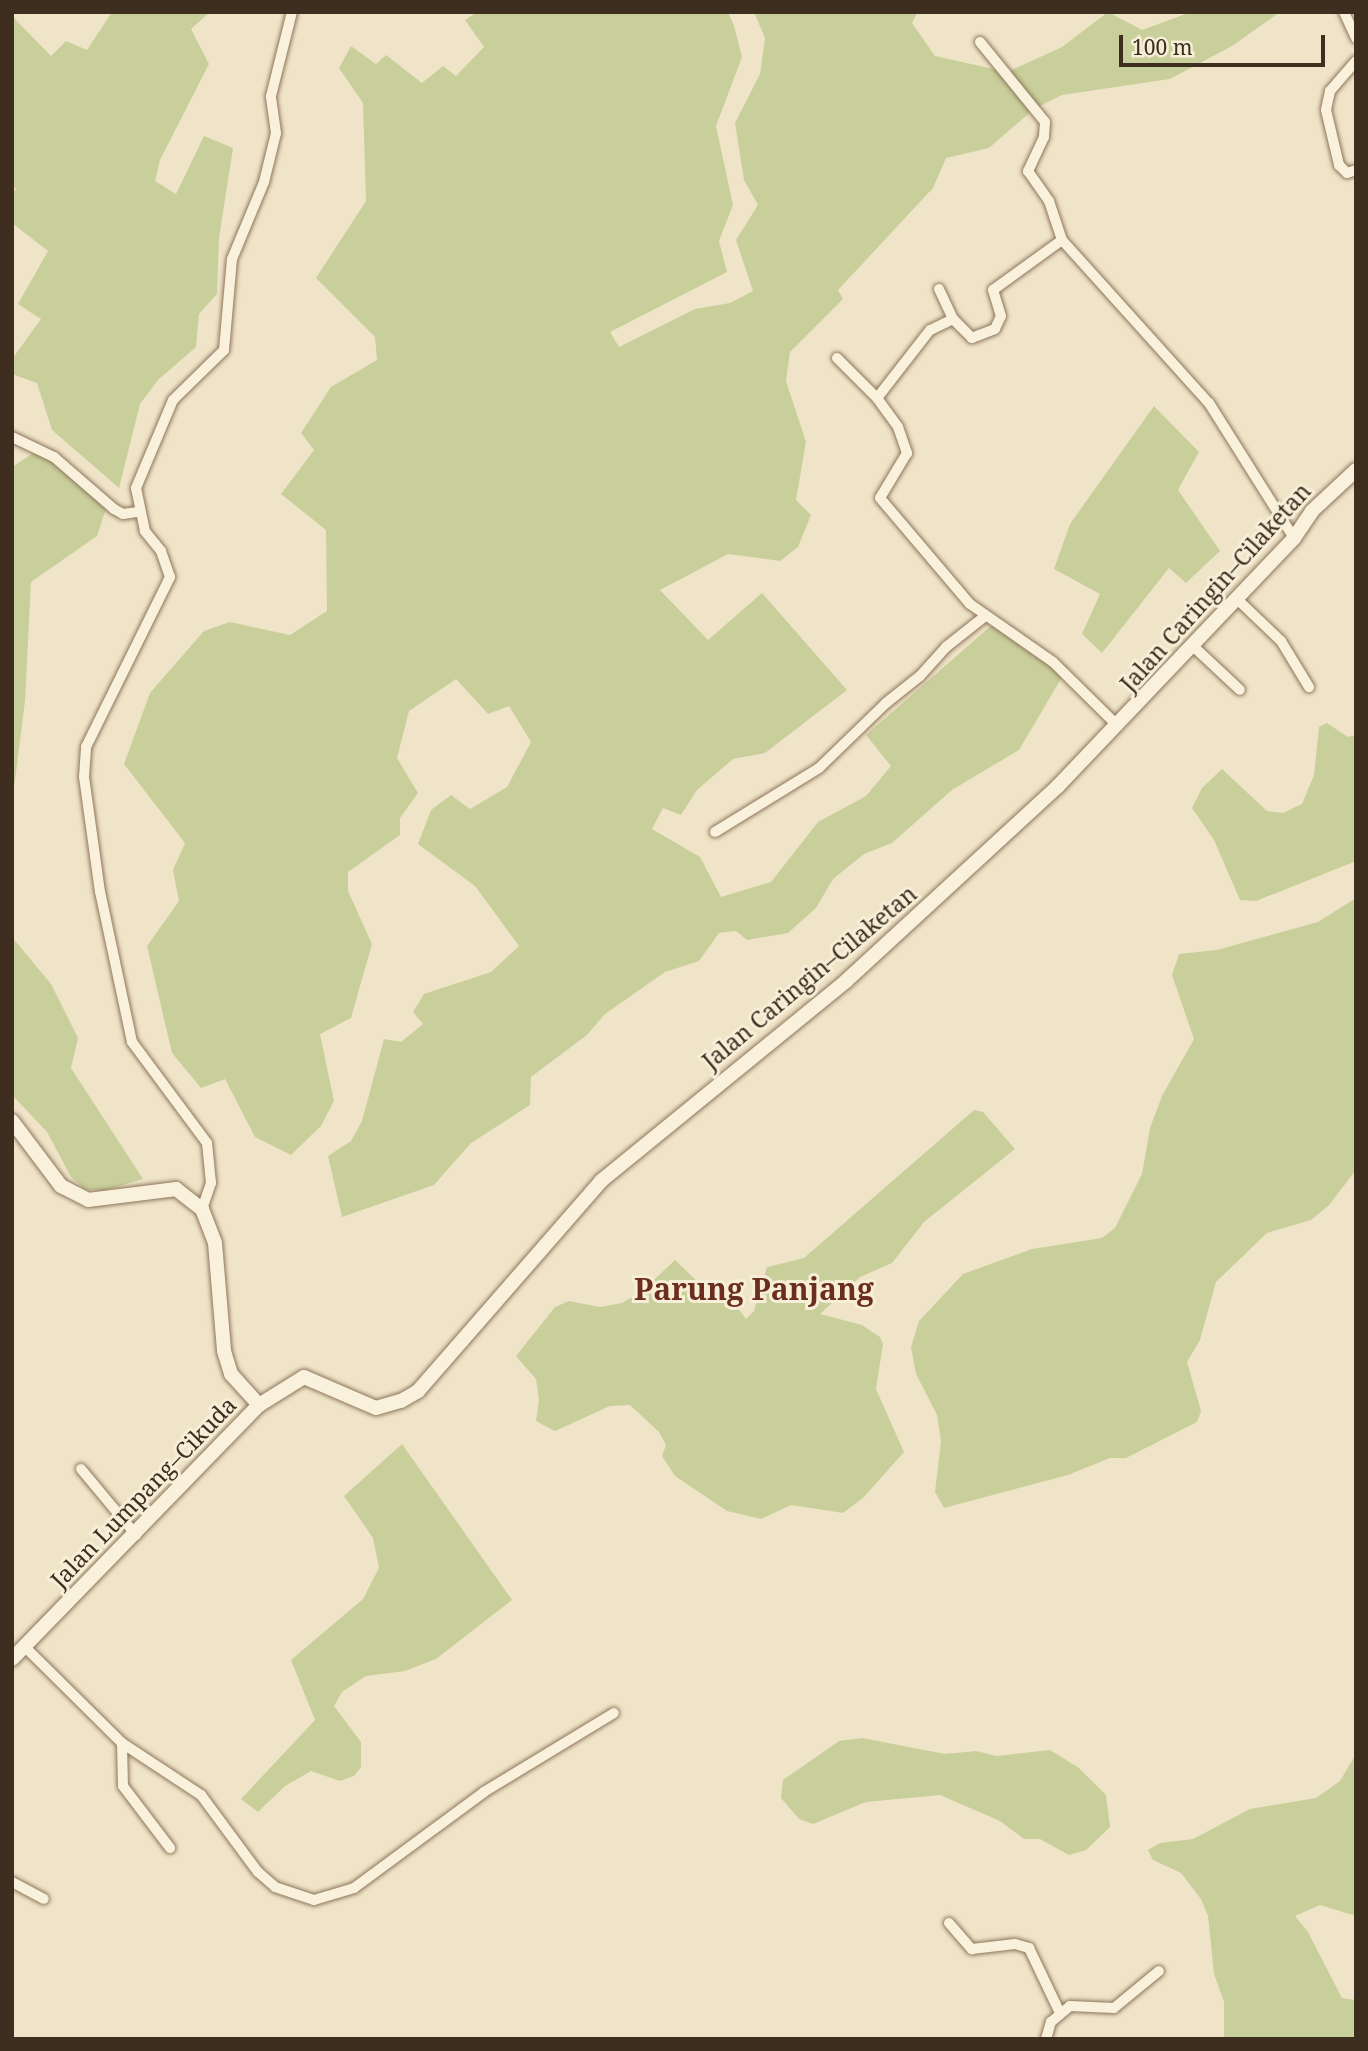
<!DOCTYPE html>
<html>
<head>
<meta charset="utf-8">
<style>
  body { margin:0 }
  #map { position:relative; width:1368px; height:2051px; overflow:hidden; background:#f0e4c8; font-family:"Noto Serif",serif }
  div>[style] { position:absolute }
  .green>* { inset:0; background:#c9cf9b }
  .roads { filter:drop-shadow(0 0 2px #8d765c) drop-shadow(0 0 2px #8d765c) }
  .minor>* { height:10px; margin:-5px; padding:0 5px; transform-origin:5px; border-radius:5px; background:#faf1dc }
  .tertiary>* { height:14px; margin:-7px; padding:0 7px; transform-origin:7px; border-radius:7px; background:#faf1dc }
  span { translate:-50% -50%; white-space:nowrap; text-align:center; line-height:1.15; -webkit-text-stroke:6px #f7eed8; paint-order:stroke }
  .street-label { font-size:23px; color:#3d2e20 }
  .district-label { font-size:30px; color:#6b2e1e; font-weight:700 }
  .frame { position:absolute; inset:0; border:14px solid #3d2e20; pointer-events:none }
  .scale { position:absolute; left:1119px; top:35px; width:206px; height:32px; box-sizing:border-box; border:4px solid #3d2e20; border-top:0; padding-left:9px; font-size:21px; line-height:24px; white-space:nowrap; color:#3d2e20; -webkit-text-stroke:5px #f7eed8; paint-order:stroke }
</style>
</head>
<body>
<div id="map">
  <div class="green">
    <div style="clip-path:polygon(112px 12px,210px 12px,191px 29px,209px 64px,160px 160px,155px 181px,176px 194px,204px 136px,233px 148px,219px 238px,217px 294px,199px 314px,196px 347px,158px 380px,140px 404px,119px 488px,52px 430px,37px 383px,12px 374px,12px 359px,41px 319px,18px 304px,48px 251px,12px 223px,12px 194px,16px 189px,12px 185px,12px 16px,51px 56px,66px 41px,87px 50px)"></div>
    <div style="clip-path:polygon(477px 12px,728px 12px,734px 26px,742px 57px,716px 126px,733px 205px,719px 241px,727px 272px,610px 332px,619px 347px,695px 309px,730px 303px,753px 291px,736px 240px,758px 205px,744px 180px,735px 123px,760px 74px,765px 38px,754px 12px,918px 12px,912px 23px,935px 56px,1007px 72px,1062px 47px,1108px 12px,1142px 30px,1191px 12px,1280px 12px,1232px 46px,1170px 79px,1062px 95px,1034px 109px,989px 148px,946px 158px,933px 188px,838px 290px,843px 299px,790px 352px,786px 381px,806px 442px,796px 500px,811px 515px,798px 547px,780px 561px,728px 554px,660px 590px,708px 640px,762px 593px,847px 690px,765px 753px,733px 759px,697px 790px,681px 815px,663px 808px,652px 829px,700px 857px,721px 897px,771px 882px,818px 822px,866px 796px,891px 766px,866px 735px,993px 624px,1068px 667px,1019px 750px,952px 790px,892px 843px,864px 854px,833px 879px,816px 908px,788px 933px,747px 940px,736px 931px,719px 933px,699px 961px,665px 972px,605px 1014px,587px 1035px,531px 1077px,530px 1105px,471px 1143px,434px 1185px,342px 1217px,328px 1156px,351px 1141px,362px 1121px,384px 1039px,401px 1042px,423px 1024px,413px 1012px,424px 994px,491px 972px,519px 946px,475px 886px,418px 844px,431px 810px,451px 795px,470px 809px,507px 787px,531px 742px,509px 706px,488px 714px,456px 679px,409px 711px,397px 758px,418px 793px,400px 818px,400px 835px,348px 872px,348px 891px,372px 944px,351px 1018px,320px 1034px,334px 1101px,321px 1126px,291px 1155px,255px 1137px,225px 1079px,201px 1088px,172px 1053px,147px 946px,179px 901px,173px 870px,185px 843px,124px 764px,150px 693px,204px 631px,230px 622px,290px 635px,327px 611px,326px 530px,281px 494px,314px 450px,301px 433px,331px 387px,377px 360px,375px 337px,316px 278px,366px 201px,363px 103px,339px 68px,351px 46px,376px 64px,386px 55px,422px 83px,443px 66px,456px 76px,484px 47px,465px 20px)"></div>
    <div style="clip-path:polygon(1154px 406px,1199px 452px,1178px 490px,1220px 551px,1186px 583px,1169px 568px,1102px 653px,1082px 634px,1100px 594px,1054px 569px,1070px 524px)"></div>
    <div style="clip-path:polygon(41px 448px,108px 503px,97px 536px,31px 582px,25px 701px,12px 804px,12px 467px)"></div>
    <div style="clip-path:polygon(1327px 723px,1348px 737px,1356px 735px,1356px 861px,1256px 901px,1240px 900px,1214px 840px,1192px 808px,1202px 788px,1222px 769px,1267px 811px,1283px 813px,1302px 804px,1314px 775px,1319px 727px)"></div>
    <div style="clip-path:polygon(1356px 898px,1356px 1170px,1329px 1205px,1311px 1220px,1267px 1233px,1216px 1282px,1200px 1340px,1187px 1362px,1201px 1411px,1197px 1422px,1126px 1458px,1110px 1458px,1068px 1475px,944px 1508px,935px 1492px,941px 1441px,937px 1415px,916px 1374px,911px 1347px,919px 1321px,963px 1274px,1032px 1249px,1102px 1238px,1115px 1228px,1142px 1174px,1150px 1128px,1162px 1096px,1194px 1039px,1172px 975px,1179px 954px,1217px 950px,1318px 922px)"></div>
    <div style="clip-path:polygon(12px 937px,51px 984px,78px 1038px,71px 1068px,143px 1179px,103px 1191px,85px 1189px,71px 1177px,47px 1132px,12px 1095px)"></div>
    <div style="clip-path:polygon(974px 1110px,983px 1112px,1015px 1149px,924px 1222px,892px 1263px,860px 1277px,820px 1314px,862px 1325px,880px 1337px,883px 1344px,876px 1389px,904px 1452px,863px 1498px,843px 1513px,791px 1505px,761px 1519px,727px 1511px,675px 1476px,662px 1456px,666px 1445px,659px 1432px,630px 1405px,610px 1406px,555px 1431px,536px 1421px,539px 1400px,536px 1379px,516px 1356px,555px 1307px,569px 1301px,600px 1307px,622px 1303px,641px 1292px,675px 1260px,705px 1289px,724px 1289px,746px 1319px,754px 1311px,767px 1267px,804px 1258px)"></div>
    <div style="clip-path:polygon(402px 1444px,512px 1600px,436px 1659px,405px 1671px,366px 1676px,342px 1692px,334px 1706px,361px 1742px,361px 1767px,354px 1776px,340px 1781px,311px 1771px,285px 1786px,258px 1812px,241px 1799px,315px 1720px,291px 1660px,363px 1599px,379px 1568px,373px 1538px,344px 1496px)"></div>
    <div style="clip-path:polygon(862px 1738px,945px 1754px,976px 1751px,997px 1756px,1050px 1750px,1079px 1768px,1106px 1795px,1110px 1827px,1086px 1850px,1069px 1855px,1040px 1839px,1024px 1839px,1000px 1821px,940px 1795px,866px 1802px,813px 1824px,799px 1819px,781px 1798px,783px 1780px,839px 1741px)"></div>
    <div style="clip-path:polygon(1356px 1754px,1356px 1916px,1320px 1905px,1295px 1916px,1308px 1932px,1342px 1998px,1356px 2000px,1356px 2039px,1224px 2039px,1224px 2002px,1214px 1974px,1208px 1916px,1201px 1899px,1181px 1873px,1153px 1860px,1148px 1850px,1160px 1843px,1193px 1839px,1250px 1809px,1316px 1798px,1340px 1781px)"></div>
  </div>
  <div class="roads">
    <div class="minor">
      <div style="left:1344px;top:12px;width:29px;rotate:65deg"></div>
      <div style="left:980px;top:42px;width:103px;rotate:50.9deg"></div>
      <div style="left:1045px;top:122px;width:15px;rotate:94deg"></div>
      <div style="left:1044px;top:137px;width:38px;rotate:115deg"></div>
      <div style="left:1028px;top:171px;width:37px;rotate:55deg"></div>
      <div style="left:1049px;top:201px;width:41px;rotate:71.6deg"></div>
      <div style="left:1062px;top:240px;width:219px;rotate:48deg"></div>
      <div style="left:1209px;top:403px;width:160px;rotate:57.8deg"></div>
      <div style="left:1356px;top:61px;width:40px;rotate:131deg"></div>
      <div style="left:1330px;top:91px;width:19px;rotate:102deg"></div>
      <div style="left:1326px;top:110px;width:57px;rotate:76.7deg"></div>
      <div style="left:1339px;top:165px;width:11px;rotate:45deg"></div>
      <div style="left:1347px;top:173px;width:9px;rotate:-18deg"></div>
      <div style="left:1062px;top:240px;width:85px;rotate:144.1deg"></div>
      <div style="left:993px;top:290px;width:27px;rotate:73deg"></div>
      <div style="left:1001px;top:316px;width:14px;rotate:115deg"></div>
      <div style="left:995px;top:329px;width:25px;rotate:159deg"></div>
      <div style="left:972px;top:338px;width:27px;rotate:-135deg"></div>
      <div style="left:953px;top:319px;width:25px;rotate:154deg"></div>
      <div style="left:930px;top:330px;width:86px;rotate:127.9deg"></div>
      <div style="left:877px;top:398px;width:36px;rotate:54deg"></div>
      <div style="left:898px;top:427px;width:28px;rotate:71deg"></div>
      <div style="left:907px;top:453px;width:52px;rotate:121deg"></div>
      <div style="left:880px;top:498px;width:139px;rotate:49.7deg"></div>
      <div style="left:970px;top:604px;width:101px;rotate:34.9deg"></div>
      <div style="left:1053px;top:662px;width:91px;rotate:44.6deg"></div>
      <div style="left:939px;top:289px;width:33px;rotate:65deg"></div>
      <div style="left:837px;top:358px;width:57px;rotate:45deg"></div>
      <div style="left:12px;top:437px;width:47px;rotate:25.5deg"></div>
      <div style="left:54px;top:457px;width:79px;rotate:40.9deg"></div>
      <div style="left:114px;top:509px;width:10px;rotate:29deg"></div>
      <div style="left:123px;top:514px;width:15px;rotate:-8deg"></div>
      <div style="left:1237px;top:599px;width:61px;rotate:43.7deg"></div>
      <div style="left:1281px;top:641px;width:54px;rotate:58.7deg"></div>
      <div style="left:1193px;top:646px;width:64px;rotate:43.1deg"></div>
      <div style="left:715px;top:832px;width:122px;rotate:-31.6deg"></div>
      <div style="left:819px;top:768px;width:93px;rotate:-44.1deg"></div>
      <div style="left:886px;top:703px;width:43px;rotate:-38.5deg"></div>
      <div style="left:920px;top:676px;width:39px;rotate:-48deg"></div>
      <div style="left:946px;top:647px;width:48px;rotate:-38.3deg"></div>
      <div style="left:202px;top:1209px;width:28px;rotate:-71deg"></div>
      <div style="left:211px;top:1183px;width:40px;rotate:-95.7deg"></div>
      <div style="left:207px;top:1143px;width:126px;rotate:-126.6deg"></div>
      <div style="left:132px;top:1042px;width:153px;rotate:-102deg"></div>
      <div style="left:100px;top:892px;width:116px;rotate:-97.9deg"></div>
      <div style="left:84px;top:777px;width:30px;rotate:-86deg"></div>
      <div style="left:86px;top:747px;width:190px;rotate:-63.7deg"></div>
      <div style="left:170px;top:577px;width:28px;rotate:-109deg"></div>
      <div style="left:161px;top:551px;width:26px;rotate:-129deg"></div>
      <div style="left:145px;top:531px;width:44px;rotate:-101.8deg"></div>
      <div style="left:136px;top:488px;width:95px;rotate:-67.2deg"></div>
      <div style="left:173px;top:400px;width:71px;rotate:-44.4deg"></div>
      <div style="left:224px;top:350px;width:91px;rotate:-85deg"></div>
      <div style="left:232px;top:259px;width:83px;rotate:-67.4deg"></div>
      <div style="left:264px;top:182px;width:50px;rotate:-76.2deg"></div>
      <div style="left:276px;top:133px;width:37px;rotate:-98deg"></div>
      <div style="left:271px;top:96px;width:87px;rotate:-76deg"></div>
      <div style="left:81px;top:1469px;width:86px;rotate:50.2deg"></div>
      <div style="left:24px;top:1646px;width:138px;rotate:44.7deg"></div>
      <div style="left:122px;top:1743px;width:95px;rotate:33.4deg"></div>
      <div style="left:201px;top:1795px;width:96px;rotate:53.5deg"></div>
      <div style="left:258px;top:1872px;width:23px;rotate:41deg"></div>
      <div style="left:275px;top:1887px;width:41px;rotate:18.4deg"></div>
      <div style="left:314px;top:1900px;width:42px;rotate:-16.7deg"></div>
      <div style="left:354px;top:1888px;width:162px;rotate:-36.4deg"></div>
      <div style="left:484px;top:1792px;width:152px;rotate:-31.3deg"></div>
      <div style="left:122px;top:1743px;width:43px;rotate:88.7deg"></div>
      <div style="left:123px;top:1786px;width:78px;rotate:52.8deg"></div>
      <div style="left:12px;top:1882px;width:36px;rotate:28deg"></div>
      <div style="left:949px;top:1923px;width:35px;rotate:49deg"></div>
      <div style="left:972px;top:1949px;width:43px;rotate:-6.6deg"></div>
      <div style="left:1015px;top:1944px;width:15px;rotate:16deg"></div>
      <div style="left:1029px;top:1948px;width:72px;rotate:64.5deg"></div>
      <div style="left:1046px;top:2039px;width:18px;rotate:-74deg"></div>
      <div style="left:1051px;top:2022px;width:25px;rotate:-40deg"></div>
      <div style="left:1070px;top:2006px;width:44px;rotate:2.6deg"></div>
      <div style="left:1114px;top:2008px;width:58px;rotate:-39.4deg"></div>
    </div>
    <div class="tertiary">
      <div style="left:12px;top:1121px;width:81px;rotate:53deg"></div>
      <div style="left:61px;top:1186px;width:30px;rotate:27deg"></div>
      <div style="left:88px;top:1200px;width:89px;rotate:-7.1deg"></div>
      <div style="left:176px;top:1189px;width:33px;rotate:38deg"></div>
      <div style="left:202px;top:1209px;width:36px;rotate:69deg"></div>
      <div style="left:215px;top:1243px;width:108px;rotate:85.2deg"></div>
      <div style="left:224px;top:1351px;width:24px;rotate:73deg"></div>
      <div style="left:231px;top:1374px;width:42px;rotate:47.9deg"></div>
      <div style="left:259px;top:1405px;width:354px;rotate:134.2deg"></div>
      <div style="left:259px;top:1405px;width:53px;rotate:-31.9deg"></div>
      <div style="left:304px;top:1377px;width:78px;rotate:23.3deg"></div>
      <div style="left:376px;top:1408px;width:26px;rotate:-16deg"></div>
      <div style="left:401px;top:1401px;width:20px;rotate:-30deg"></div>
      <div style="left:418px;top:1391px;width:279px;rotate:-48.9deg"></div>
      <div style="left:601px;top:1181px;width:316px;rotate:-39.2deg"></div>
      <div style="left:846px;top:981px;width:288px;rotate:-42.6deg"></div>
      <div style="left:1058px;top:786px;width:342px;rotate:-46.4deg"></div>
      <div style="left:1294px;top:538px;width:32px;rotate:-56deg"></div>
      <div style="left:1312px;top:511px;width:60px;rotate:-43deg"></div>
    </div>
  </div>
  <div class="street-label">
    <span style="left:1215px;top:587px;rotate:-48deg">Jalan Caringin–Cilaketan</span>
    <span style="left:809px;top:977px;rotate:-40deg">Jalan Caringin–Cilaketan</span>
    <span style="left:143px;top:1492px;rotate:-46deg">Jalan Lumpang–Cikuda</span>
  </div>
  <div class="district-label">
    <span style="left:754px;top:1289px">Parung Panjang</span>
  </div>
  <div class="frame"></div>
  <div class="scale">100 m</div>
</div>
</body>
</html>
